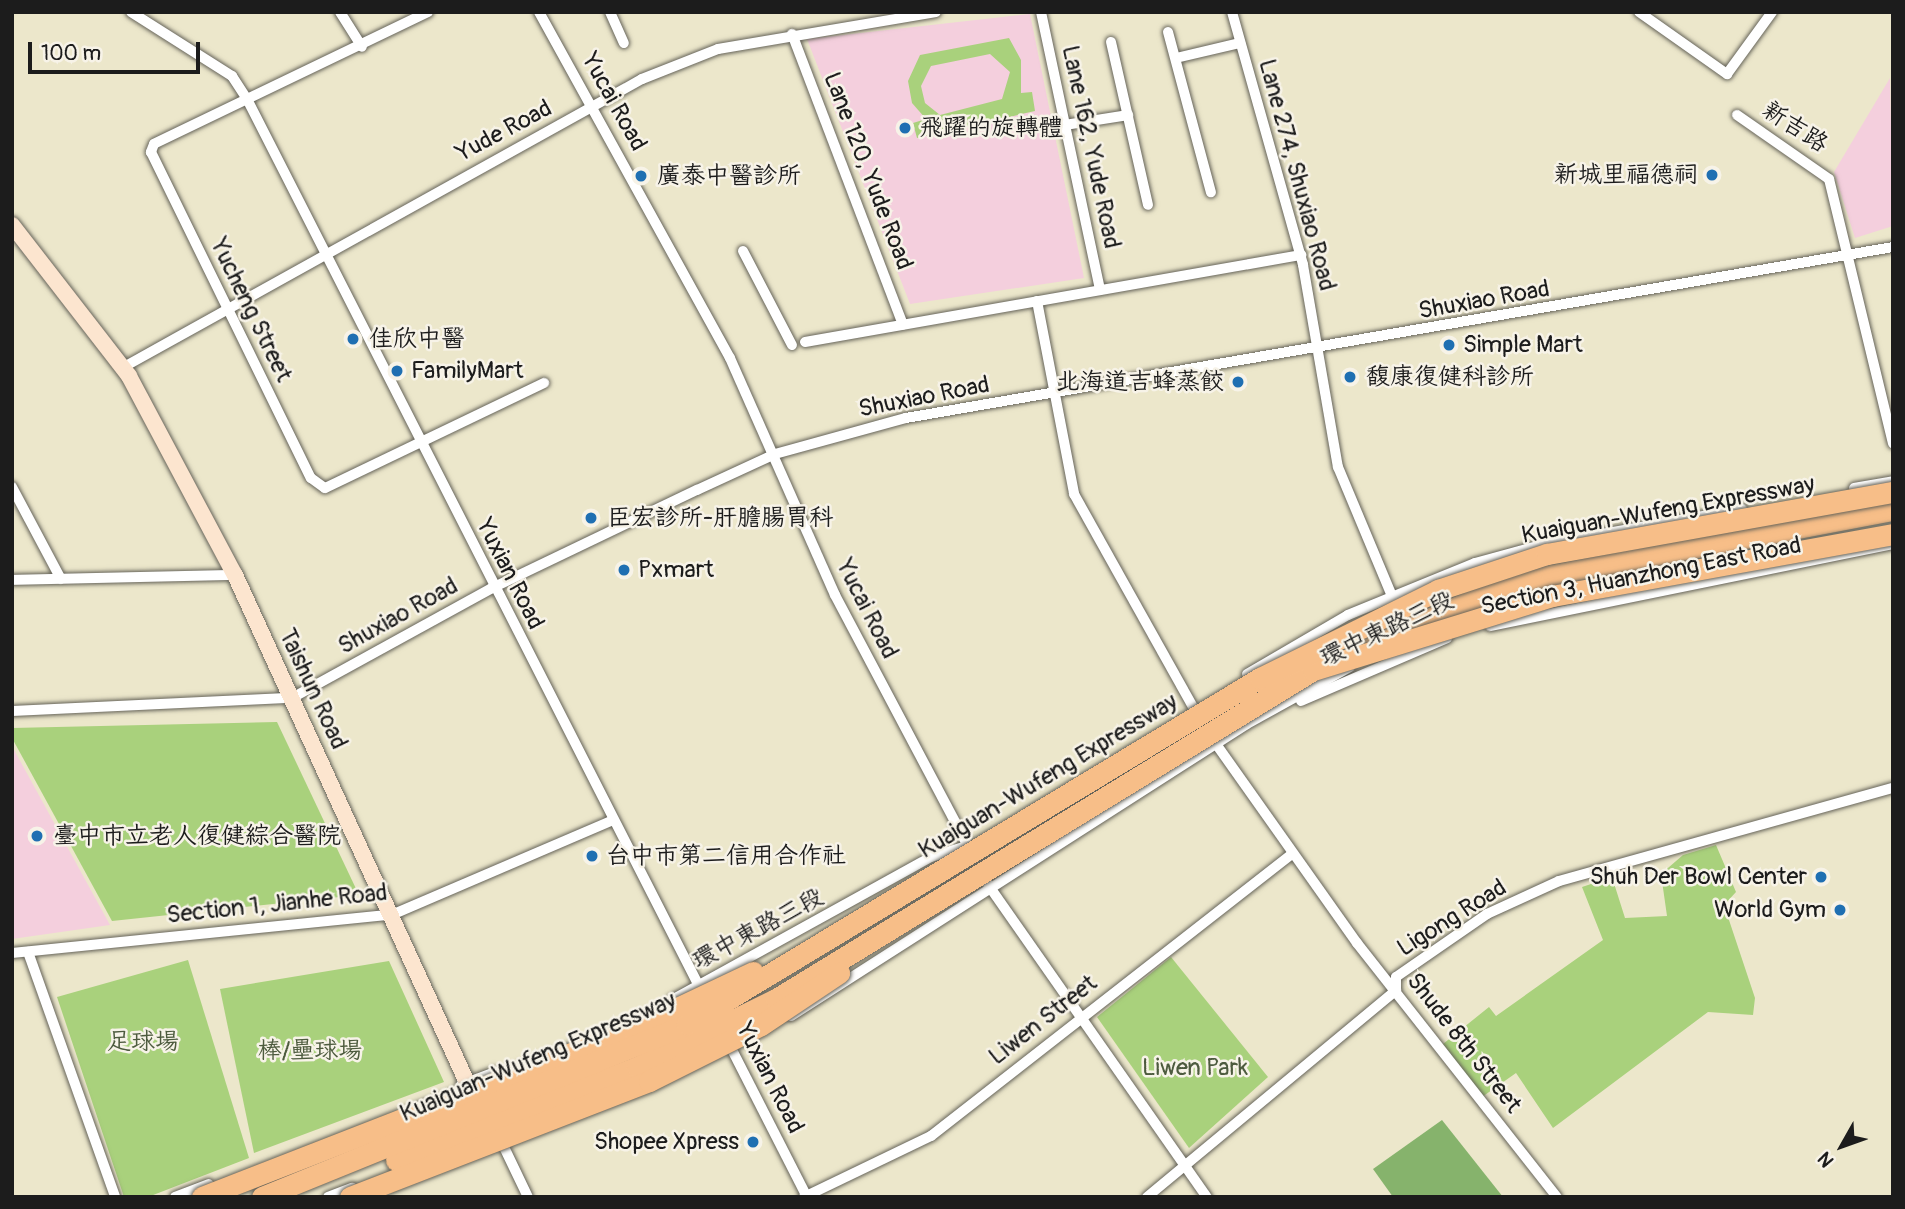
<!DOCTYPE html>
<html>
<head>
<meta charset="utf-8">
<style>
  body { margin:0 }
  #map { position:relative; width:1905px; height:1209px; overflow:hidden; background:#ece7cb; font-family:Pangolin,"LXGW WenKai TC",sans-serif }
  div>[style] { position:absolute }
  .built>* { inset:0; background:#f4cfdd }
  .green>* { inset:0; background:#a9d17c }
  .forest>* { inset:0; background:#86b36c }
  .roads { filter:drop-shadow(0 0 2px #656359) drop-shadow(0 0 2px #656359) }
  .street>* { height:10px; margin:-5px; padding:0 5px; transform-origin:5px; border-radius:5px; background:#fff }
  .secondary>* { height:16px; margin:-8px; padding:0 8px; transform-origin:8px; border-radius:8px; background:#fce5cf }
  .highway>* { height:21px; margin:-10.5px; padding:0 10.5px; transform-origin:10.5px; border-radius:10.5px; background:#f7be88 }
  .bridges { filter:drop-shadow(0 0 2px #656359) drop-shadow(0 0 2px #656359) }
  .highway-bridge>* { height:21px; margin:-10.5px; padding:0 10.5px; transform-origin:10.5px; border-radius:10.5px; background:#f7be88 }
  .dots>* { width:19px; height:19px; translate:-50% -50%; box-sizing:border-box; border:4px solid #f7f3e8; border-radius:50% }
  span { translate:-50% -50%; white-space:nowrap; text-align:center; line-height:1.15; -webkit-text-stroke:5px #f7f3e8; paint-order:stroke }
  .street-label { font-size:24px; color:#1c1c1c }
  .poi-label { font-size:24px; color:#1c1c1c }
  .left { translate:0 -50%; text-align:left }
  .right { translate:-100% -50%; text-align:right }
  .park-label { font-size:24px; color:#4d5b3e }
  .frame { position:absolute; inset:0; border:14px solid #1c1c1c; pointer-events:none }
  .north { position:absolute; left:1807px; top:1111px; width:70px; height:70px; -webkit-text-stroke:5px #f7f3e8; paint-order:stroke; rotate:230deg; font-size:19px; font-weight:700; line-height:28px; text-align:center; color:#1c1c1c }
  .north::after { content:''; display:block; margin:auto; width:24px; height:32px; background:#1c1c1c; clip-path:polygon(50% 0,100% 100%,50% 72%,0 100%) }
  .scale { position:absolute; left:28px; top:42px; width:172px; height:32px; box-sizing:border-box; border:4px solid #1c1c1c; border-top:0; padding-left:9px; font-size:21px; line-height:24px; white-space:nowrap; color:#1c1c1c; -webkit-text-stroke:5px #f7f3e8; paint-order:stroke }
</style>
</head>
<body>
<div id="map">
  <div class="built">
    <div style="clip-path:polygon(1030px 14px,1084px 278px,910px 304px,807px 39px)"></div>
    <div style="clip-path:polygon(1890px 78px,1893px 226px,1855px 238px,1834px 172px)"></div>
    <div style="clip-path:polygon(12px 746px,110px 925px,12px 939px)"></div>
  </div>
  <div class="green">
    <div style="clip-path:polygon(evenodd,1009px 38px,1021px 60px,1021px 93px,1032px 92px,1035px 111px,917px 138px,913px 123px,926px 119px,912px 103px,908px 81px,920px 55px,1009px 38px,990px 54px,1010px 72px,1002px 99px,940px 115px,925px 103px,921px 86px,931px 66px,990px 54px)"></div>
    <div style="clip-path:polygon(277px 722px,359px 895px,112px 921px,12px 738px,12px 728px)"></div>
    <div style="clip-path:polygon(1716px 845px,1736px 892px,1724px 905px,1755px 998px,1753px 1015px,1708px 1012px,1553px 1128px,1516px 1073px,1482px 1097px,1443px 1044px,1489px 1007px,1496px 1016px,1603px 940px,1582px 887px,1612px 877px,1625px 918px,1667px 916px,1661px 874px,1683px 855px)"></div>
    <div style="clip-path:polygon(1171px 957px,1268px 1077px,1189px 1148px,1097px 1017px)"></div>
    <div style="clip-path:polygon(188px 960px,249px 1158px,148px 1197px,124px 1197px,57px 997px)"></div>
    <div style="clip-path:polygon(389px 961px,444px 1082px,254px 1153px,220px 989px)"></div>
  </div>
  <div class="forest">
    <div style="clip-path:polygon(1442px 1120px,1503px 1197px,1393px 1197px,1373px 1169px)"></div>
  </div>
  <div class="roads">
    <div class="street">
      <div style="left:131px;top:12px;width:120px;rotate:32.4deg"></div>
      <div style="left:232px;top:76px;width:27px;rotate:57deg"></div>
      <div style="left:247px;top:99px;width:1009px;rotate:63deg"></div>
      <div style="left:340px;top:12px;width:41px;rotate:57.8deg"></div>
      <div style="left:428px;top:12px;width:304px;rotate:154.3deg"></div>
      <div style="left:154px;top:144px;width:9px;rotate:111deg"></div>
      <div style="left:151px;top:152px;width:363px;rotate:63.9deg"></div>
      <div style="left:311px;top:478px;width:17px;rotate:36deg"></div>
      <div style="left:325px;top:488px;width:243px;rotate:-25.6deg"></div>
      <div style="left:539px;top:12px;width:395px;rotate:61.1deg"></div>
      <div style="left:730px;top:358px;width:259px;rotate:66.1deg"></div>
      <div style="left:835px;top:595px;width:329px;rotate:62.1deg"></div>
      <div style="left:989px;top:886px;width:380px;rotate:55deg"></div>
      <div style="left:610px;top:12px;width:34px;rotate:66deg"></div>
      <div style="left:1041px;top:12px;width:284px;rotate:78deg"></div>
      <div style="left:1232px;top:12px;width:263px;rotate:74.3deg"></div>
      <div style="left:1303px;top:265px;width:205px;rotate:80.2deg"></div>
      <div style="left:1338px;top:467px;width:140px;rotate:67.3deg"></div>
      <div style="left:1639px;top:12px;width:108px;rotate:35.2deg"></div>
      <div style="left:1727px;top:74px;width:77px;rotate:-54deg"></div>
      <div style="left:1168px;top:32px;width:166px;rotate:75deg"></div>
      <div style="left:792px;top:34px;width:311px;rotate:69.1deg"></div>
      <div style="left:1111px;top:42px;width:167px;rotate:77.2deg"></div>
      <div style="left:1176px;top:58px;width:66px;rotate:-13.2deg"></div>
      <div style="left:1737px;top:115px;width:112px;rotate:34.8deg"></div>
      <div style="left:1829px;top:179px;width:272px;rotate:76.4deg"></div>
      <div style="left:1065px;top:125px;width:64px;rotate:-9deg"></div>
      <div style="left:743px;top:251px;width:106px;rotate:62.5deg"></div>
      <div style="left:1037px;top:301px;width:197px;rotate:79.1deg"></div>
      <div style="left:1074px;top:494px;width:244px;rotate:60.8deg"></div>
      <div style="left:805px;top:342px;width:504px;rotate:-9.95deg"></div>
      <div style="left:122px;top:368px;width:595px;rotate:-29.06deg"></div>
      <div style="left:642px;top:79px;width:82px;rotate:-21.5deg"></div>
      <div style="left:718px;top:49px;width:221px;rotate:-9.6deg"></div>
      <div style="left:12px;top:487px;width:104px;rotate:62deg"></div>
      <div style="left:1854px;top:488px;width:40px;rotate:-10deg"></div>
      <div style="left:12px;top:580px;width:223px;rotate:-1.3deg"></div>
      <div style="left:1490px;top:626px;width:411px;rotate:-11.5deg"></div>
      <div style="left:1247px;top:674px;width:117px;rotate:-30.3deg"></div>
      <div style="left:1348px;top:615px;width:137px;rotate:-22.3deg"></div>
      <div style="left:1475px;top:563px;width:73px;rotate:-15.2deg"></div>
      <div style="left:1545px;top:544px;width:200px;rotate:-10.1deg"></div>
      <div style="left:1301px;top:701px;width:159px;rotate:-23.3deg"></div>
      <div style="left:12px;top:711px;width:280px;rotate:-2.7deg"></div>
      <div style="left:292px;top:698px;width:228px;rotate:-28.8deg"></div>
      <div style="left:492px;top:588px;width:227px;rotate:-25.6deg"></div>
      <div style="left:697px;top:490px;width:86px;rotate:-24.8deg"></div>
      <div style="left:775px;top:454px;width:136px;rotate:-15.4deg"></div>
      <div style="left:906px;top:418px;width:1002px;rotate:-9.83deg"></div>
      <div style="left:1216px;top:744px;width:244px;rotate:54.7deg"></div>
      <div style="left:1357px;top:943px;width:323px;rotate:51.8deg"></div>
      <div style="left:28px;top:952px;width:260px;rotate:70.4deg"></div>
      <div style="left:12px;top:953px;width:384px;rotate:-5.8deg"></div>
      <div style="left:394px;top:914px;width:238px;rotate:-23.2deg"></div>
      <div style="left:672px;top:1000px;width:296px;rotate:-28.9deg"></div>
      <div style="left:931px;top:857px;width:38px;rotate:-17deg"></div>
      <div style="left:791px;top:1016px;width:541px;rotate:-32.63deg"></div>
      <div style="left:1247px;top:724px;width:118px;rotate:-29deg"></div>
      <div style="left:727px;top:1040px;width:176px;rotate:63deg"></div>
      <div style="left:461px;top:1085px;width:36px;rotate:-21deg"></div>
      <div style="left:504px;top:1147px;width:55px;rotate:64.4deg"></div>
      <div style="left:175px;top:1197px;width:36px;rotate:-21deg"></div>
      <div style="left:328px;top:1197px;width:26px;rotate:-21deg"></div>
      <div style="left:804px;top:1197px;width:141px;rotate:-25.7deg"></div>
      <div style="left:931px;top:1136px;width:459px;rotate:-38deg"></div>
      <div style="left:1147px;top:1197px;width:324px;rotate:-39.7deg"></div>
      <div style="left:1396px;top:990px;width:13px;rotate:-90deg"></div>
      <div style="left:1396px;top:977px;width:111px;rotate:-34.7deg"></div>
      <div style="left:1487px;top:914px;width:79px;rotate:-24.6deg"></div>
      <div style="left:1559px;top:881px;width:347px;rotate:-15.6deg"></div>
    </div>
    <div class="secondary">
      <div style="left:12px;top:225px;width:191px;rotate:52.2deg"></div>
      <div style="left:129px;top:376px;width:225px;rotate:62deg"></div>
      <div style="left:235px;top:575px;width:577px;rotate:65.43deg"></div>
    </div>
    <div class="highway">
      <div style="left:1363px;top:647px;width:126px;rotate:-23.3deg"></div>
      <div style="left:1479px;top:597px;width:75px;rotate:-17deg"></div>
      <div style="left:1551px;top:575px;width:348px;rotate:-10.8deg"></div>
    </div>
  </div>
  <div class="bridges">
    <div class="highway-bridge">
      <div style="left:396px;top:1160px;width:258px;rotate:-21.1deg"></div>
      <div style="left:637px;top:1067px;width:155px;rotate:-26.1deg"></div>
      <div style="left:776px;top:999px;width:630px;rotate:-31.49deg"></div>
      <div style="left:1313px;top:670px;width:250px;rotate:-17.2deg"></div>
      <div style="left:1552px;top:596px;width:347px;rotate:-10.3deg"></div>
      <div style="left:202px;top:1197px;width:463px;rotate:-21.3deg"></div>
      <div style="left:633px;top:1029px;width:133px;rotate:-25.4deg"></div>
      <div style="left:262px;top:1197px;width:459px;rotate:-22.1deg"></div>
      <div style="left:687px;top:1024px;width:669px;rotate:-31.13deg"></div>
      <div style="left:1260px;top:678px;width:199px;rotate:-26.3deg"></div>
      <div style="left:1438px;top:590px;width:115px;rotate:-18.3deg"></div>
      <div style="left:1547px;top:554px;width:352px;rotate:-10.2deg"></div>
      <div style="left:350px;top:1197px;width:321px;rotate:-21.2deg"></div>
      <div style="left:649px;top:1081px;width:125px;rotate:-26.6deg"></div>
      <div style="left:761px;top:1025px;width:94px;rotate:-33.7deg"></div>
    </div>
  </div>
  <div class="dots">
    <div style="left:905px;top:128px;background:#1f6fb2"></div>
    <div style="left:1712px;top:175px;background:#1f6fb2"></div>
    <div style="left:641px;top:176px;background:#1f6fb2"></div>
    <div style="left:353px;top:339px;background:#1f6fb2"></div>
    <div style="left:1449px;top:345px;background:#1f6fb2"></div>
    <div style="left:397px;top:371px;background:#1f6fb2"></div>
    <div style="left:1350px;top:377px;background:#1f6fb2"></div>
    <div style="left:1238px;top:382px;background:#1f6fb2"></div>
    <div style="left:591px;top:518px;background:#1f6fb2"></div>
    <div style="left:624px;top:570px;background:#1f6fb2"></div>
    <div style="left:37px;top:836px;background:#1f6fb2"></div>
    <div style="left:592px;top:856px;background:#1f6fb2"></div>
    <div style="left:1821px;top:877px;background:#1f6fb2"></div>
    <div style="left:1840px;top:910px;background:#1f6fb2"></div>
    <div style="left:753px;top:1142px;background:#1f6fb2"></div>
  </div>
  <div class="street-label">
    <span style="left:614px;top:102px;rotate:61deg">Yucai Road</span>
    <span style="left:1795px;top:127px;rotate:33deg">新吉路</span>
    <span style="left:504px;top:131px;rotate:-28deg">Yude Road</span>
    <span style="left:1091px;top:147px;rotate:78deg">Lane 162, Yude Road</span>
    <span style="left:868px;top:171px;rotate:69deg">Lane 120, Yude Road</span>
    <span style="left:1297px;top:175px;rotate:75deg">Lane 274, Shuxiao Road</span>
    <span style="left:1484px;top:300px;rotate:-10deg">Shuxiao Road</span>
    <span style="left:251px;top:310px;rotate:64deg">Yucheng Street</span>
    <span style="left:924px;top:397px;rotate:-11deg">Shuxiao Road</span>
    <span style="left:1668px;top:510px;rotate:-10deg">Kuaiguan-Wufeng Expressway</span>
    <span style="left:510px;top:574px;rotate:63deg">Yuxian Road</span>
    <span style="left:1641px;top:576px;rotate:-11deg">Section 3, Huanzhong East Road</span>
    <span style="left:867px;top:609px;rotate:63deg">Yucai Road</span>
    <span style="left:398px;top:616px;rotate:-29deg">Shuxiao Road</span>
    <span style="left:1387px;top:629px;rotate:-25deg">環中東路三段</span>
    <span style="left:313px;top:689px;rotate:65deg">Taishun Road</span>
    <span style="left:1048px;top:776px;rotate:-31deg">Kuaiguan-Wufeng Expressway</span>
    <span style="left:277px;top:904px;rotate:-6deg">Section 1, Jianhe Road</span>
    <span style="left:1452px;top:918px;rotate:-32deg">Ligong Road</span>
    <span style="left:758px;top:929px;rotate:-28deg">環中東路三段</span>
    <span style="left:1043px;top:1020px;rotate:-38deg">Liwen Street</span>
    <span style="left:1464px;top:1043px;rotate:52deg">Shude 8th Street</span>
    <span style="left:538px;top:1057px;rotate:-23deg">Kuaiguan-Wufeng Expressway</span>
    <span style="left:770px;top:1078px;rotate:63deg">Yuxian Road</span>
  </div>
  <div class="poi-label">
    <span class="left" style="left:919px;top:128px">飛躍的旋轉體</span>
    <span class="right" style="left:1698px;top:175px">新城里福德祠</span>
    <span class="left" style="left:657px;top:176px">廣泰中醫診所</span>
    <span class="left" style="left:369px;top:339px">佳欣中醫</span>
    <span class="left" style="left:1463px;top:345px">Simple Mart</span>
    <span class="left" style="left:411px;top:371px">FamilyMart</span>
    <span class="left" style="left:1366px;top:377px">馥康復健科診所</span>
    <span class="right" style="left:1224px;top:382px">北海道吉蜂蒸餃</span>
    <span class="left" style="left:607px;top:518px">臣宏診所-肝膽腸胃科</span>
    <span class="left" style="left:638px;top:570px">Pxmart</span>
    <span class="left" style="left:53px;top:836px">臺中市立老人復健綜合醫院</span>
    <span class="left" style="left:606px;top:856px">台中市第二信用合作社</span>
    <span class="right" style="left:1807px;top:877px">Shuh Der Bowl Center</span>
    <span class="right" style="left:1826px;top:910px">World Gym</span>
    <span class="right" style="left:739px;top:1142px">Shopee Xpress</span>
  </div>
  <div class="park-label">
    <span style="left:143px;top:1042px">足球場</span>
    <span style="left:310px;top:1051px">棒/壘球場</span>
    <span style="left:1195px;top:1068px">Liwen Park</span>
  </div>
  <div class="frame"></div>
  <div class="north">N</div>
  <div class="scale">100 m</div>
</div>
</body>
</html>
